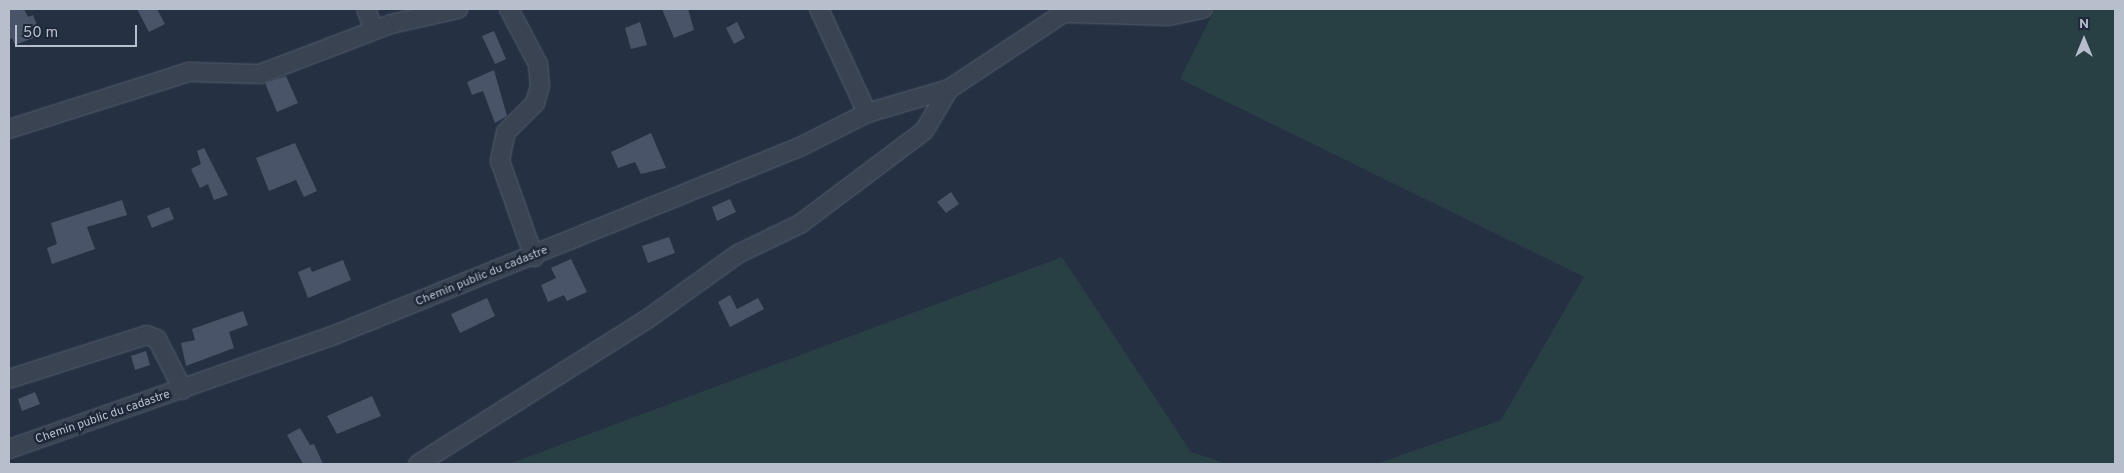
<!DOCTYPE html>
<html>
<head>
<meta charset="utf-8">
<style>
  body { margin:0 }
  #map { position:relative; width:2124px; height:473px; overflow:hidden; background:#263043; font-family:Overpass,sans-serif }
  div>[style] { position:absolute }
  .green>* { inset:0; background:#283f44 }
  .building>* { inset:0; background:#4a5469 }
  .roads { filter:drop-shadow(0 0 1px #555e6d) drop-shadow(0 0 1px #555e6d) }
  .street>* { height:18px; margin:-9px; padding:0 9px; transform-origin:9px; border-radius:9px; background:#3a4352 }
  span { translate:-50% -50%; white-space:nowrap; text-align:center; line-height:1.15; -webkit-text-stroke:5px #1f2838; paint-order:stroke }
  .street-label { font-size:12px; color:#b7becc }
  .frame { position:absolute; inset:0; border:10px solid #b7becc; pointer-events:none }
  .north { position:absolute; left:2059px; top:15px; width:50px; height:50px; -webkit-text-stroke:4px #1f2838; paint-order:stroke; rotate:0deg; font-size:14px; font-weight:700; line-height:20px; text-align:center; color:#b7becc }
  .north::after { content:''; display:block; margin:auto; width:18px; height:22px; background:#b7becc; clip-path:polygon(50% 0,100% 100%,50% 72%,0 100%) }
  .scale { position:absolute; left:15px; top:25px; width:122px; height:22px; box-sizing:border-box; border:2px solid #b7becc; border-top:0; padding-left:6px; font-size:15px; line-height:18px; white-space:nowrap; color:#b7becc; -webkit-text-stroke:4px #1f2838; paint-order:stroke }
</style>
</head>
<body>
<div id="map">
  <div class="green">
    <div style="clip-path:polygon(1215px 9px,2115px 9px,2115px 464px,1376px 464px,1501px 420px,1584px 277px,1180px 79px)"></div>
    <div style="clip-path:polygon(1062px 257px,1191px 452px,1227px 464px,509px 464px)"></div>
  </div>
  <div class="building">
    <div style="clip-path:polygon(9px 9px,24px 9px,28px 17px,33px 15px,41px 35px,15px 45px,12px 38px,9px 40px)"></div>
    <div style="clip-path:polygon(137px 9px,157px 9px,165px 24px,149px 32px)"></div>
    <div style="clip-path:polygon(662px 9px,688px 9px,694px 30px,674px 38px)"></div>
    <div style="clip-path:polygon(640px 22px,647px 45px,631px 49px,625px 28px)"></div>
    <div style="clip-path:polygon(737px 22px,745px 38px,734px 44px,726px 28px)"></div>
    <div style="clip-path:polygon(494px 31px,506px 59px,495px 64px,482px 36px)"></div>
    <div style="clip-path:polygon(494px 70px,507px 116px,495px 123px,483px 91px,472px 95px,467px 82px)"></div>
    <div style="clip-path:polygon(286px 76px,298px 103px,277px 112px,265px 83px)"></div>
    <div style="clip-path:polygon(651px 133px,666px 168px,641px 174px,635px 162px,618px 168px,611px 152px)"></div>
    <div style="clip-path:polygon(295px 143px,317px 191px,304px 197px,296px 180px,269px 191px,256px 158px)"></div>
    <div style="clip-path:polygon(204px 148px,228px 195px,214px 200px,208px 184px,200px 188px,191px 169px,201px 164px,197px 151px)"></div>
    <div style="clip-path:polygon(951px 192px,959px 204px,946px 213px,937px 202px)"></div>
    <div style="clip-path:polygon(730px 199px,736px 212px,717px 221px,712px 207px)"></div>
    <div style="clip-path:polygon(122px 200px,127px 215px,87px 227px,95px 249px,52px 264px,47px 248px,57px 244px,51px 223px)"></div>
    <div style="clip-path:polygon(169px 207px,174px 219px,152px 228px,147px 216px)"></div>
    <div style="clip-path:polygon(669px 237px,675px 253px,648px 263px,642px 246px)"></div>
    <div style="clip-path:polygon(571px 259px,587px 292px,567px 301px,564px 295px,548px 302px,541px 285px,556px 278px,551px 268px)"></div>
    <div style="clip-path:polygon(343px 260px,351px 280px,308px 298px,298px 272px,310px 267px,312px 272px)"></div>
    <div style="clip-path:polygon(730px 295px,737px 309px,758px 298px,764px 309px,730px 327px,718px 302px)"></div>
    <div style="clip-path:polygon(487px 298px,495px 316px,460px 333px,451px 314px)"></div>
    <div style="clip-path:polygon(243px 311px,248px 325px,229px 332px,234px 348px,186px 366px,181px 343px,195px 340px,192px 329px)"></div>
    <div style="clip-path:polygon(146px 351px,150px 365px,135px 370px,131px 356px)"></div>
    <div style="clip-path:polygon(35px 392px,40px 404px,22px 411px,18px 399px)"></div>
    <div style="clip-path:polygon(372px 396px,381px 416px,337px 434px,327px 416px)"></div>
    <div style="clip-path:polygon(300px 428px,310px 445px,314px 444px,323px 464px,303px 464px,287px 435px)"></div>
  </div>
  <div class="roads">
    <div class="street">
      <div style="left:366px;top:9px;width:22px;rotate:69deg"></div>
      <div style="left:509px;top:9px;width:62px;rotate:62.2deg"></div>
      <div style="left:538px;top:64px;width:22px;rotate:85deg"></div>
      <div style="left:540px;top:86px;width:18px;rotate:106deg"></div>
      <div style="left:535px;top:103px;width:41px;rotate:135deg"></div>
      <div style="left:506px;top:132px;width:30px;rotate:102deg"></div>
      <div style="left:500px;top:161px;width:102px;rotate:70.5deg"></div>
      <div style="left:819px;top:9px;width:115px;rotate:65.2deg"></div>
      <div style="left:9px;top:129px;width:189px;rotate:-17.6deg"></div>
      <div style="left:189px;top:72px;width:71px;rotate:1.6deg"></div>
      <div style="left:260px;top:74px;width:140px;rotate:-20.9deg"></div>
      <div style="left:391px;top:24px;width:69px;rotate:-12.6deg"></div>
      <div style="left:9px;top:379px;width:145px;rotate:-17.7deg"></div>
      <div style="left:147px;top:335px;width:11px;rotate:22deg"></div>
      <div style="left:157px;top:339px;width:57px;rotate:63deg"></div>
      <div style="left:9px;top:449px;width:348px;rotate:-19.3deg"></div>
      <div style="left:337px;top:334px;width:497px;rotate:-22deg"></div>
      <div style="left:798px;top:148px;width:77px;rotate:-26.9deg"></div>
      <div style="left:867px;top:113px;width:85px;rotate:-16.3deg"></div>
      <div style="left:418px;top:464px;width:270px;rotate:-32.3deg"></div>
      <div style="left:646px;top:320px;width:113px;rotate:-35.7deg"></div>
      <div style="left:738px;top:254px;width:69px;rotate:-25.8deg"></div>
      <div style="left:800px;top:224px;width:155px;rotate:-36.9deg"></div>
      <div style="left:924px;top:131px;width:49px;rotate:-59.2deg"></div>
      <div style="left:949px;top:89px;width:138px;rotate:-33.5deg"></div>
      <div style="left:1064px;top:13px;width:105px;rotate:1.6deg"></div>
      <div style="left:1169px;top:16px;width:35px;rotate:-12deg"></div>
    </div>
  </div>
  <div class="street-label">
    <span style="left:482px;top:277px;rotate:-22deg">Chemin public du cadastre</span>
    <span style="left:103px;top:418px;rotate:-19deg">Chemin public du cadastre</span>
  </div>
  <div class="frame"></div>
  <div class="north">N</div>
  <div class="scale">50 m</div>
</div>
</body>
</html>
